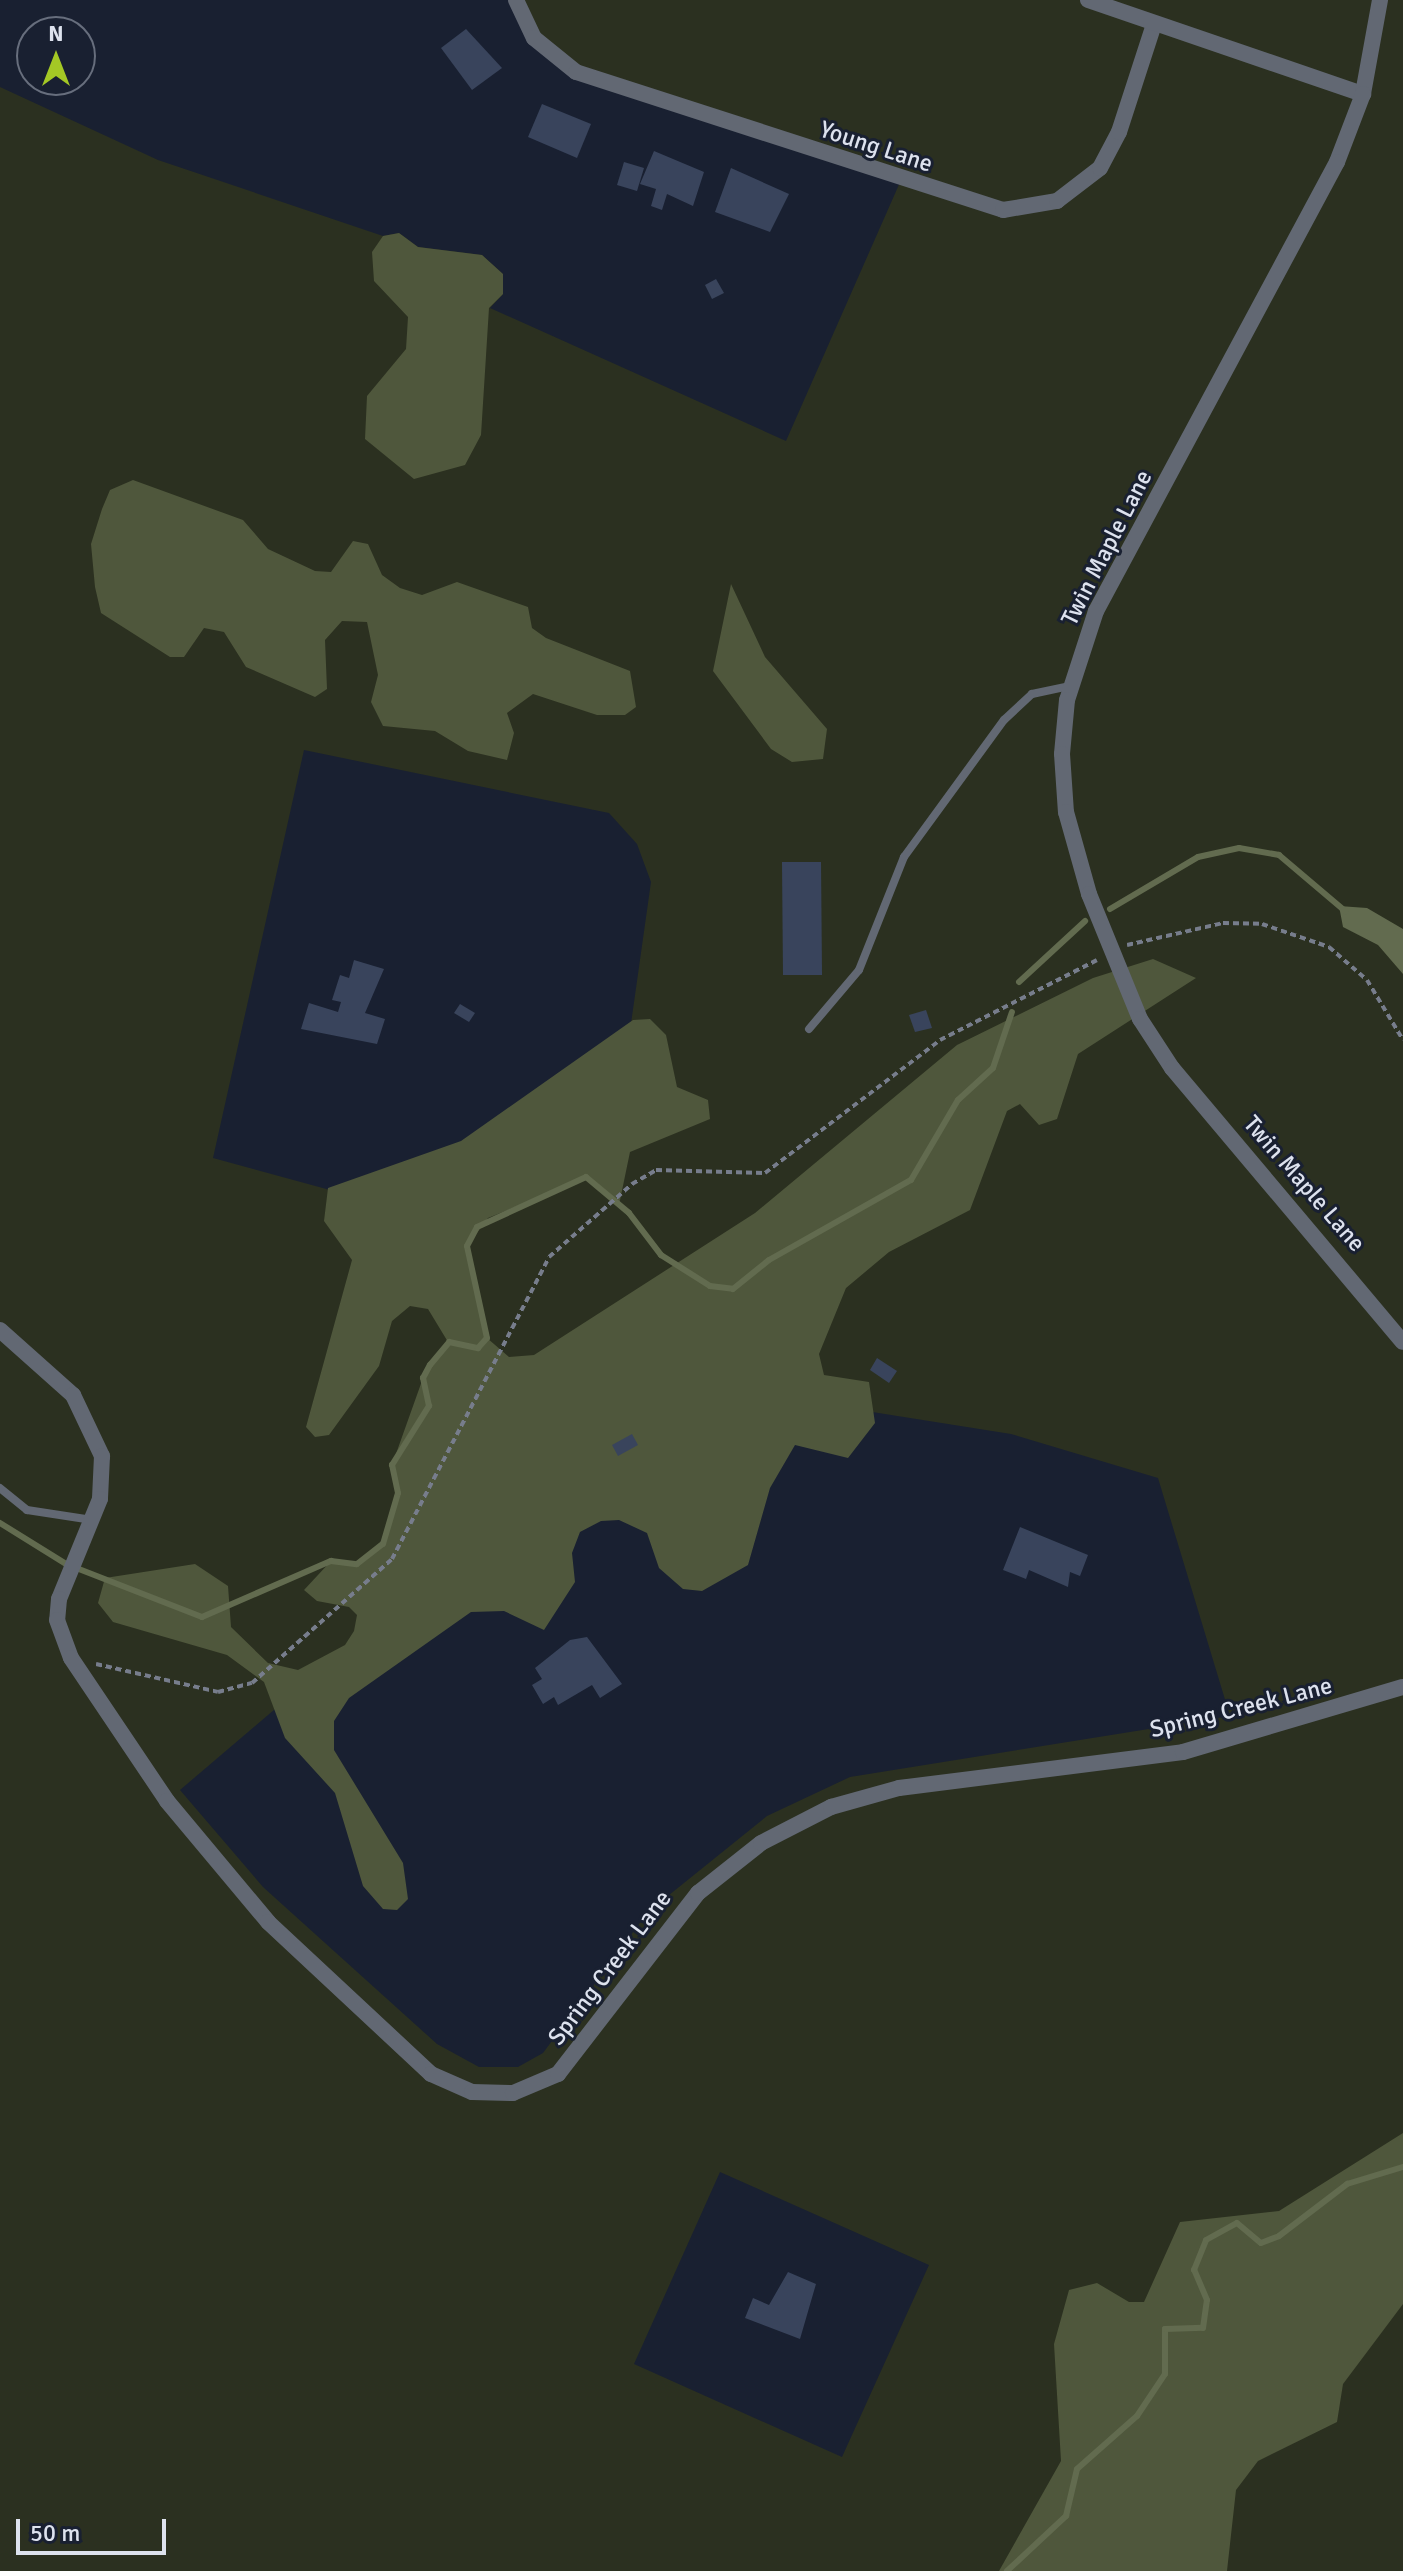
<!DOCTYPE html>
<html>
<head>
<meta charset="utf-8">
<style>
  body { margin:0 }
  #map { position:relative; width:1403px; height:2571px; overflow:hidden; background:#192031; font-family:Signika,sans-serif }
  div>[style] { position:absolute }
  .green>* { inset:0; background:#2b3020 }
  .forest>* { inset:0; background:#4f573c }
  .water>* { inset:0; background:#626b4f }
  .stream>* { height:6px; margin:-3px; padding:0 3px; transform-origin:3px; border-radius:3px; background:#626b4f }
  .building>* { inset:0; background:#39445c }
  .path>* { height:4px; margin-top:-2px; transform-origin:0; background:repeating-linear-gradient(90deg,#777d8c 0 6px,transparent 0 10px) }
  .lane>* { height:8px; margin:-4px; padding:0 4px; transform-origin:4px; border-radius:4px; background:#626873 }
  .street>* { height:16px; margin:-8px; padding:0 8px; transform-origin:8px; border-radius:8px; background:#626873 }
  span { translate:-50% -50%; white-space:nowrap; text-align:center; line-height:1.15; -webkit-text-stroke:6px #192031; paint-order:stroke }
  .street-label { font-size:24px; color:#dde2ee }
  .north { position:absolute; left:16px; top:16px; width:80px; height:80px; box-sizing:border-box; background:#192031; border:2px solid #676e7d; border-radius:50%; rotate:0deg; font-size:22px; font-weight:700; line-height:32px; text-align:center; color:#dde2ee }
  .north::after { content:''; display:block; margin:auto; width:28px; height:36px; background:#a4c825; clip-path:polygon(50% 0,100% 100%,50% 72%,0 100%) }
  .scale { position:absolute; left:16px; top:2519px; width:150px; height:36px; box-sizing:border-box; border:4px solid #dde2ee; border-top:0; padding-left:10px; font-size:24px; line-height:28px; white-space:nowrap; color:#dde2ee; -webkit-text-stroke:6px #192031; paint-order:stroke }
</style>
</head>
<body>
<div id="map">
  <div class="green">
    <div style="clip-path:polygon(evenodd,516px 0,1403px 0,1403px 2571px,0 2571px,0 87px,158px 160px,383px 236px,399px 233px,418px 247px,482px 255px,503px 274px,503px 294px,490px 308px,786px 441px,901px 180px,564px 66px,516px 0,304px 750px,609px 813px,637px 844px,651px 882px,626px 1059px,396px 1208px,213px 1158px,304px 750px,516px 0,734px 1390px,1011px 1434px,1158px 1478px,1230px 1716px,850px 1777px,767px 1816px,648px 1912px,543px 2053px,518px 2067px,479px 2067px,437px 2044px,263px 1887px,180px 1790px,587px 1443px,734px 1390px,516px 0,720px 2172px,929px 2265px,842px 2457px,634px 2364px,720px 2172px)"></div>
  </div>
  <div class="forest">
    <div style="clip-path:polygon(399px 233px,418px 247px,482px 255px,503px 274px,503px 294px,489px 308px,481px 435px,465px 465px,414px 479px,365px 439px,367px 396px,406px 349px,408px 317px,374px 281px,372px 252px,383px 236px)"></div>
    <div style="clip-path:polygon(133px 480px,243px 520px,268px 549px,315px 571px,331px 572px,353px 541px,368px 544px,382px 575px,400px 588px,422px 595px,457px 582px,528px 607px,532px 628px,546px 638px,630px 671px,636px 707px,625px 715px,597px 715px,533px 694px,507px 713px,514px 733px,507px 760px,468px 751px,435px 731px,383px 726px,371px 702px,378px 675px,367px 622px,342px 621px,325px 640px,327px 689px,315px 697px,246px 667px,224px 632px,204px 628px,184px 657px,170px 657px,101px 613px,95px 587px,91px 544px,102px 509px,110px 490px)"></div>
    <div style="clip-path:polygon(731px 584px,765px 657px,827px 729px,823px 759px,792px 762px,771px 749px,713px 671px)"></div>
    <div style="clip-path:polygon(1153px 959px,1196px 978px,1078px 1054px,1057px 1119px,1039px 1125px,1020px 1104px,1007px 1111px,970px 1210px,889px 1252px,846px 1288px,819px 1354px,824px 1375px,869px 1382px,875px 1423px,848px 1458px,795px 1445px,770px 1488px,748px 1565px,702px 1591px,683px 1589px,659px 1568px,647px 1533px,619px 1520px,601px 1521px,580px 1532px,572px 1553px,575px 1582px,544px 1630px,504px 1611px,471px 1612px,349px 1698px,334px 1721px,334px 1750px,403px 1863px,408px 1899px,397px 1910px,383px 1909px,363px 1886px,335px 1793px,285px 1738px,264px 1682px,227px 1655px,113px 1622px,98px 1603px,105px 1578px,195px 1564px,228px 1586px,231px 1627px,268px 1663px,298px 1670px,345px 1645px,354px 1631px,357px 1615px,349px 1607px,317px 1601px,304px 1590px,331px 1561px,357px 1564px,383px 1544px,398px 1493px,392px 1465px,423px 1378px,448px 1342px,428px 1309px,410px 1306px,392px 1321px,379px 1366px,329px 1435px,315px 1437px,306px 1427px,352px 1260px,324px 1221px,328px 1188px,461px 1141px,633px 1020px,650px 1019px,666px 1035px,677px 1087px,708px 1100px,710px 1119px,630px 1152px,619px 1205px,585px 1178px,488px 1218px,467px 1246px,487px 1338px,509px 1357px,534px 1355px,755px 1213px,957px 1045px,1093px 978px)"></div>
    <div style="clip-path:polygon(1403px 2133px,1403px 2304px,1343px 2384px,1337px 2422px,1258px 2461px,1236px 2490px,1227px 2571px,999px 2571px,1061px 2461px,1054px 2344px,1069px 2290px,1097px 2283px,1129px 2302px,1144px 2302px,1180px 2222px,1279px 2211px)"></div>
  </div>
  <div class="water">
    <div style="clip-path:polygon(1339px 906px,1367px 908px,1403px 929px,1403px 974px,1378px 945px,1343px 927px)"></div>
  </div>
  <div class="stream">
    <div style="left:1110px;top:909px;width:102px;rotate:-30.6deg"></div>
    <div style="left:1198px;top:857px;width:42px;rotate:-12.4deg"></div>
    <div style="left:1239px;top:848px;width:41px;rotate:9.9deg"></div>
    <div style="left:1279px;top:855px;width:87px;rotate:40.3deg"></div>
    <div style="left:1019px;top:982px;width:90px;rotate:-42.7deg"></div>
    <div style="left:0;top:1523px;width:78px;rotate:31.8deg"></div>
    <div style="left:66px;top:1564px;width:146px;rotate:21.3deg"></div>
    <div style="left:202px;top:1617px;width:141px;rotate:-23.5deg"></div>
    <div style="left:331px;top:1561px;width:26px;rotate:7deg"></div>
    <div style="left:357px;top:1564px;width:33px;rotate:-38deg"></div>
    <div style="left:383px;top:1544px;width:53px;rotate:-73.6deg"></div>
    <div style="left:398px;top:1493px;width:29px;rotate:-102deg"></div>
    <div style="left:392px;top:1465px;width:70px;rotate:-57.9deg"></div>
    <div style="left:429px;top:1406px;width:29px;rotate:-102deg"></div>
    <div style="left:423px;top:1378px;width:15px;rotate:-62deg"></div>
    <div style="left:430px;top:1365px;width:30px;rotate:-50deg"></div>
    <div style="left:449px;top:1342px;width:30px;rotate:12deg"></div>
    <div style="left:478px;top:1348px;width:13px;rotate:-48deg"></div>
    <div style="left:487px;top:1338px;width:94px;rotate:-102.3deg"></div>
    <div style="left:467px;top:1246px;width:21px;rotate:-62deg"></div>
    <div style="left:477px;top:1227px;width:120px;rotate:-24.6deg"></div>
    <div style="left:586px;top:1177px;width:56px;rotate:39.9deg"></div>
    <div style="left:629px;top:1213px;width:53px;rotate:52.7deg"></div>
    <div style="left:661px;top:1255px;width:58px;rotate:32.3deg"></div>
    <div style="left:710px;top:1286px;width:23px;rotate:7deg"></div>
    <div style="left:733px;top:1289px;width:46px;rotate:-38.9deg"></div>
    <div style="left:769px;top:1260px;width:163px;rotate:-29.4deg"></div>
    <div style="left:911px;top:1180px;width:93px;rotate:-59.6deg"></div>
    <div style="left:958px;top:1100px;width:47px;rotate:-42.4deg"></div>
    <div style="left:993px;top:1068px;width:59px;rotate:-71.3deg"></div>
    <div style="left:1007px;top:2571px;width:81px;rotate:-43deg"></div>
    <div style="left:1066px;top:2516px;width:48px;rotate:-76.8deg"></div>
    <div style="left:1077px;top:2469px;width:80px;rotate:-41.5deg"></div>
    <div style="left:1137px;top:2416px;width:50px;rotate:-56.3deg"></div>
    <div style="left:1165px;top:2374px;width:45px;rotate:-90deg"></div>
    <div style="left:1165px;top:2329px;width:38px;rotate:-2deg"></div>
    <div style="left:1203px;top:2328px;width:28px;rotate:-82deg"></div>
    <div style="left:1207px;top:2300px;width:33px;rotate:-113deg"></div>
    <div style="left:1194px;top:2270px;width:32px;rotate:-68deg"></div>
    <div style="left:1206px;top:2240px;width:35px;rotate:-29deg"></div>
    <div style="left:1237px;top:2223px;width:31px;rotate:40deg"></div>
    <div style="left:1261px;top:2243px;width:19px;rotate:-21deg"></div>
    <div style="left:1279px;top:2236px;width:86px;rotate:-37.4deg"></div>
    <div style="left:1347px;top:2184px;width:59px;rotate:-16.9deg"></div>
  </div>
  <div class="building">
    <div style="clip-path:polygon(466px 29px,502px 68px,472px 90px,441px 48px)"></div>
    <div style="clip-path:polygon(542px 104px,591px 124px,577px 158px,528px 137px)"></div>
    <div style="clip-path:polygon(654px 151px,704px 172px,693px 206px,667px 194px,662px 210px,651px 206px,656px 189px,640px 184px)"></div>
    <div style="clip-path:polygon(624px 162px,644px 168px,637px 191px,617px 185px)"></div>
    <div style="clip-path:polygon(731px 168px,789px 194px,770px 232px,715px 212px)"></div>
    <div style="clip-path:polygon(716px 279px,724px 293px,712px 299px,705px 285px)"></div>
    <div style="clip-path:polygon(782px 862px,821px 862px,822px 975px,783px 975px)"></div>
    <div style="clip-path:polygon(354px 960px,384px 969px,365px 1013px,385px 1019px,377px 1044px,301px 1029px,309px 1003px,338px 1012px,341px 1002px,332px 1000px,340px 975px,349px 978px)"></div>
    <div style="clip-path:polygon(460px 1004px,475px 1013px,469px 1022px,454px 1013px)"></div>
    <div style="clip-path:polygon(926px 1010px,932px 1028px,915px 1032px,909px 1015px)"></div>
    <div style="clip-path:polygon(877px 1358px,897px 1371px,889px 1383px,870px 1370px)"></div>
    <div style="clip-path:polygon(632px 1434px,638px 1445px,618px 1456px,612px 1445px)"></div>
    <div style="clip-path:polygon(1020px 1527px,1088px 1555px,1080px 1576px,1070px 1572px,1068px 1587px,1029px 1570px,1026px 1579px,1003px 1570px)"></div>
    <div style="clip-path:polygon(587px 1637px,622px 1684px,600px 1698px,592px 1685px,558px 1705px,554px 1697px,543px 1704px,532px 1685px,542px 1679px,535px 1668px,570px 1640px)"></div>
    <div style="clip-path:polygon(788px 2272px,816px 2284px,800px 2339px,745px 2318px,753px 2298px,769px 2305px)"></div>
  </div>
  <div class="path">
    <div style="left:1127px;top:945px;width:98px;rotate:-12.9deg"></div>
    <div style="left:1223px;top:923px;width:39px;rotate:1deg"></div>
    <div style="left:1262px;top:924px;width:71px;rotate:18.9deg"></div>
    <div style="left:1329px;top:947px;width:50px;rotate:41deg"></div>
    <div style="left:1367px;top:980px;width:70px;rotate:59deg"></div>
    <div style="left:96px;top:1664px;width:125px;rotate:12.9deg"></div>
    <div style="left:218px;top:1692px;width:35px;rotate:-15deg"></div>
    <div style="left:252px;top:1683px;width:187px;rotate:-41.5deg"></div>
    <div style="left:392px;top:1559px;width:340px;rotate:-62.5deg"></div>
    <div style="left:549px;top:1257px;width:111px;rotate:-41.3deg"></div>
    <div style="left:632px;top:1184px;width:28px;rotate:-30deg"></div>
    <div style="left:656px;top:1170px;width:109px;rotate:1.6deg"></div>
    <div style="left:765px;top:1173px;width:220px;rotate:-37.2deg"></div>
    <div style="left:940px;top:1040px;width:176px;rotate:-27deg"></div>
  </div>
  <div class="lane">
    <div style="left:809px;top:1029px;width:77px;rotate:-49.7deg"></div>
    <div style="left:859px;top:970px;width:122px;rotate:-68.3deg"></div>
    <div style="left:904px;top:857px;width:170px;rotate:-53.9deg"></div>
    <div style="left:1004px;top:720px;width:38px;rotate:-43deg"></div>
    <div style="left:1032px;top:694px;width:39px;rotate:-12deg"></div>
    <div style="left:0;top:1488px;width:35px;rotate:39deg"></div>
    <div style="left:27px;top:1510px;width:66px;rotate:8.7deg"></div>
  </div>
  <div class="street">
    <div style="left:516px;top:0;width:42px;rotate:64.7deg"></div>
    <div style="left:534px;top:38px;width:54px;rotate:39deg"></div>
    <div style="left:576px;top:72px;width:449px;rotate:17.9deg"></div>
    <div style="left:1003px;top:210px;width:55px;rotate:-9.5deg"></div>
    <div style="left:1057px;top:201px;width:54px;rotate:-37.5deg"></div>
    <div style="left:1100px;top:168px;width:41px;rotate:-62.2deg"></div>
    <div style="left:1119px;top:132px;width:114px;rotate:-72deg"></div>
    <div style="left:1088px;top:0;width:291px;rotate:18.9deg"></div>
    <div style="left:1380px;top:0;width:96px;rotate:100.3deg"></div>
    <div style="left:1363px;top:94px;width:73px;rotate:110.9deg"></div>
    <div style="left:1337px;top:162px;width:510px;rotate:118.22deg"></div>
    <div style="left:1096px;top:611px;width:94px;rotate:108deg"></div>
    <div style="left:1067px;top:700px;width:54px;rotate:95.3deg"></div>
    <div style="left:1062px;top:754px;width:58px;rotate:86.1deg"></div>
    <div style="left:1066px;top:812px;width:85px;rotate:74.3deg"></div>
    <div style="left:1089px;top:894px;width:135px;rotate:67.8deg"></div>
    <div style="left:1140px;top:1019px;width:59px;rotate:56.9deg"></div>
    <div style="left:1172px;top:1068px;width:358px;rotate:49.9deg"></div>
    <div style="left:0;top:1330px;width:98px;rotate:41.7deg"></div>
    <div style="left:73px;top:1395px;width:68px;rotate:64.6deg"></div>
    <div style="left:102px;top:1456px;width:43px;rotate:92.7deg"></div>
    <div style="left:100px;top:1499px;width:108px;rotate:112.3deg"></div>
    <div style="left:59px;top:1599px;width:21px;rotate:95deg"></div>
    <div style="left:57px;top:1620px;width:40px;rotate:69.8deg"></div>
    <div style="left:71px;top:1658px;width:172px;rotate:56.1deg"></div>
    <div style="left:167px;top:1801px;width:158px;rotate:50.1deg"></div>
    <div style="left:268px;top:1922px;width:223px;rotate:43deg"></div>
    <div style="left:431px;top:2074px;width:45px;rotate:23.7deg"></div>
    <div style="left:472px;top:2092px;width:41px;rotate:1.4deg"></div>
    <div style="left:513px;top:2093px;width:49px;rotate:-22.9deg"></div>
    <div style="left:558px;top:2074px;width:229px;rotate:-52.3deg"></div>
    <div style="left:698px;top:1893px;width:80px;rotate:-38.4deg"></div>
    <div style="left:761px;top:1843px;width:79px;rotate:-27.2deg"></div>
    <div style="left:831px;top:1807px;width:71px;rotate:-15.6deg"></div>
    <div style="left:899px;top:1788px;width:286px;rotate:-7.2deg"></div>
    <div style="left:1183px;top:1752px;width:229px;rotate:-16.5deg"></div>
  </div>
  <div class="street-label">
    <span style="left:876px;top:147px;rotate:18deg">Young Lane</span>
    <span style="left:1107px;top:548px;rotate:-63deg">Twin Maple Lane</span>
    <span style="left:1304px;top:1184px;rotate:49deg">Twin Maple Lane</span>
    <span style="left:1241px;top:1708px;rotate:-14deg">Spring Creek Lane</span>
    <span style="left:610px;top:1968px;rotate:-53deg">Spring Creek Lane</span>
  </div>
  <div class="north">N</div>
  <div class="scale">50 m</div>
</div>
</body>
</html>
